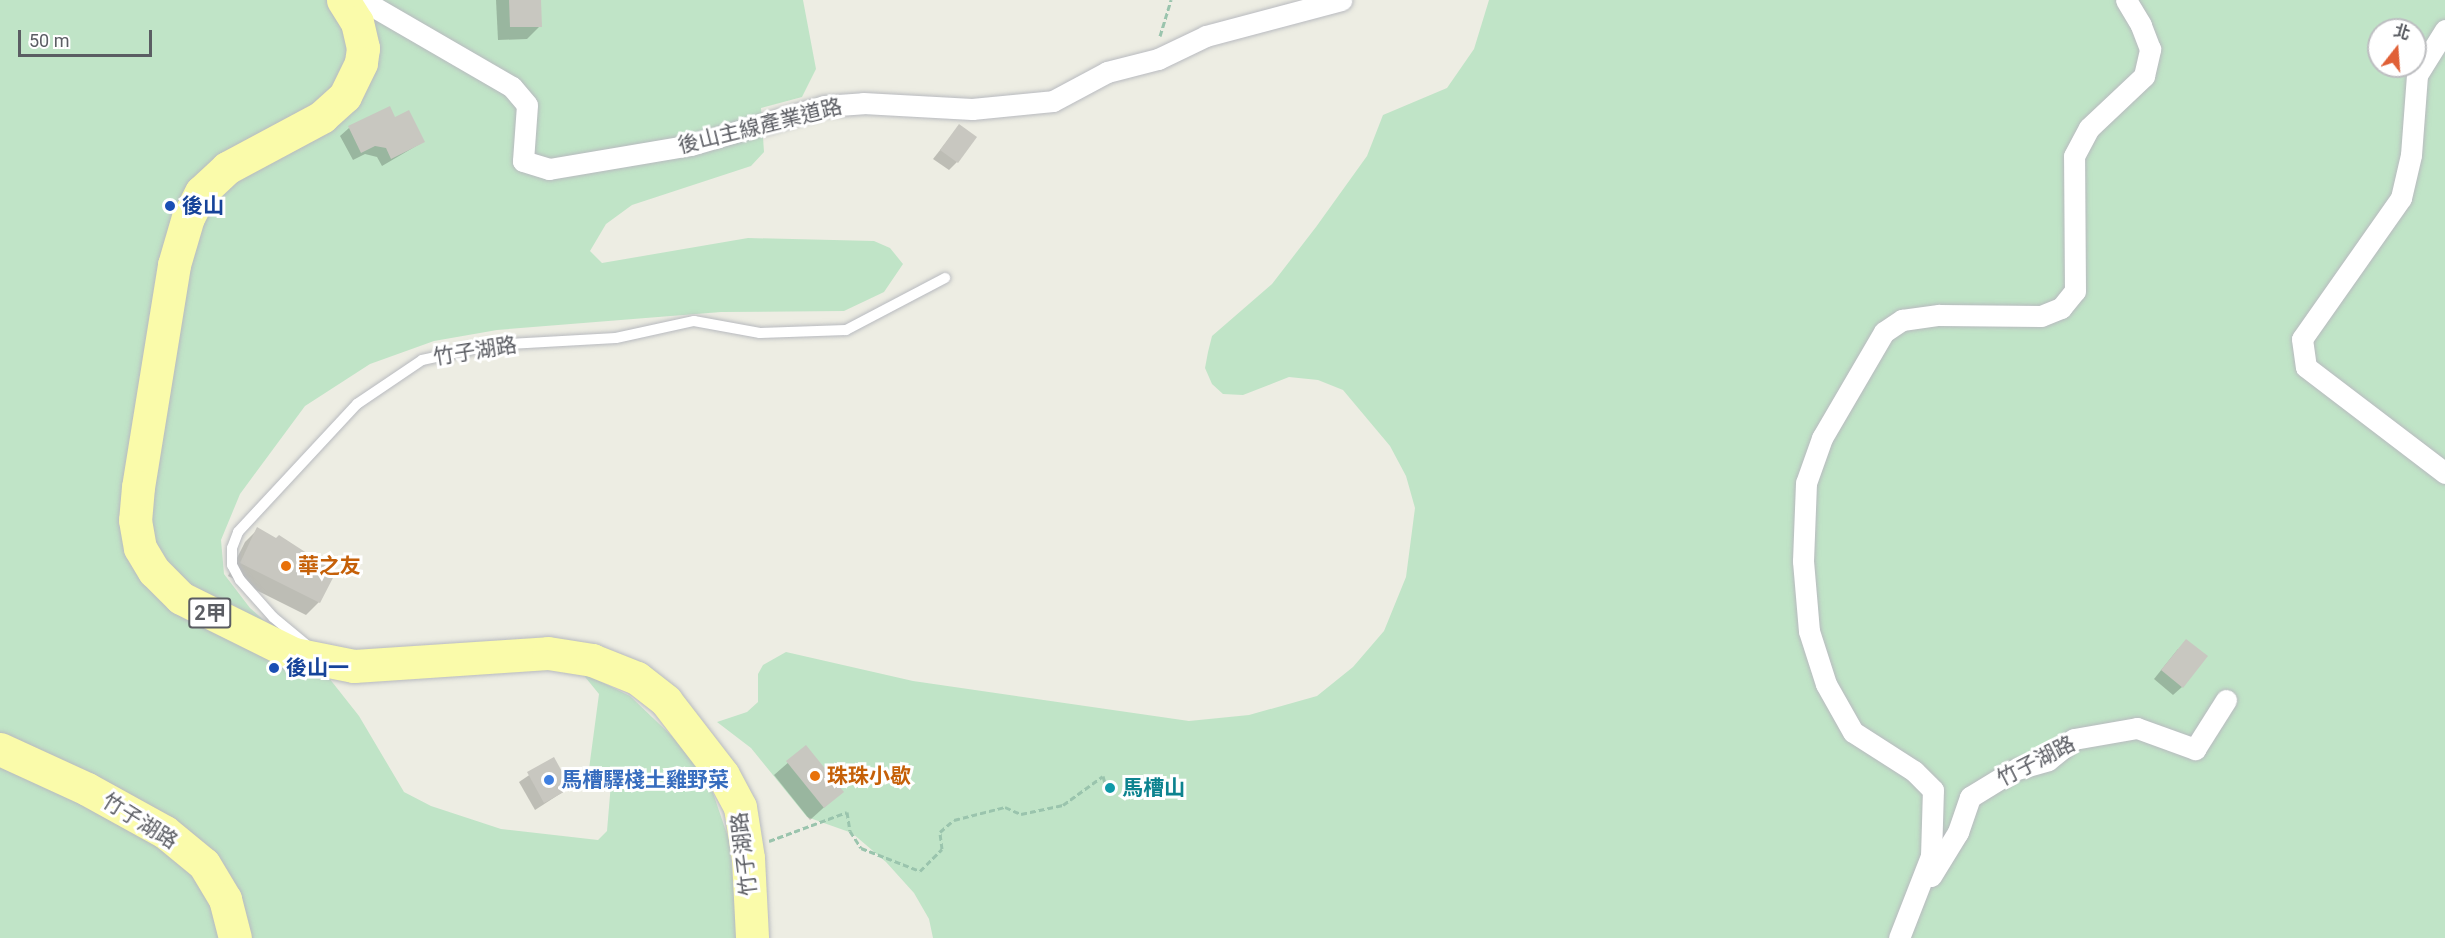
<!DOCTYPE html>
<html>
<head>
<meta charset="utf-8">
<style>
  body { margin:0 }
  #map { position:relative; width:2445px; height:938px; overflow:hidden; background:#edede3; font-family:Roboto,"Noto Sans TC",sans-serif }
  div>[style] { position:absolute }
  .green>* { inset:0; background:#c0e4c7 }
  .shadow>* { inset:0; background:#0003 }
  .building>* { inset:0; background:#c8c7c0 }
  .path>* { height:3px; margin-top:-1.5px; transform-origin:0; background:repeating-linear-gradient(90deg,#9ac4ad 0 6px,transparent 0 9px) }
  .roads { filter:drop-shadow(0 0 2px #b8babf) drop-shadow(0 0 2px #b8babf) }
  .service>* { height:10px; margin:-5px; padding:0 5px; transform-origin:5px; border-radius:5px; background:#fff }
  .minor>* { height:21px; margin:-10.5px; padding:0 10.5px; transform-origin:10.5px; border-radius:10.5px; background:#fff }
  .primary>* { height:33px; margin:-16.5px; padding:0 16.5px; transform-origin:16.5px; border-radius:16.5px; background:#fafbaa }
  .dots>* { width:16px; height:16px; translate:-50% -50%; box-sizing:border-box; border:3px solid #fff; border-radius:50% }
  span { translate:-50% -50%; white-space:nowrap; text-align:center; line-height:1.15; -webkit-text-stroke:6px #fff; paint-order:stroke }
  .shield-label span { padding:2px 4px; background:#fff; border:2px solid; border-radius:4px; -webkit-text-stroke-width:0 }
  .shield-label { font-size:20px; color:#5b5d63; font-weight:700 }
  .street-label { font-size:21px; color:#5b5d63 }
  .transit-label { font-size:21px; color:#164399; font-weight:700 }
  .left { translate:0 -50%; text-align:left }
  .food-label { font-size:21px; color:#c56008; font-weight:700 }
  .shop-label { font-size:21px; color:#366cbe; font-weight:700 }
  .culture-label { font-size:21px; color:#0d838f; font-weight:700 }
  .north { position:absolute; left:2367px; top:18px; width:60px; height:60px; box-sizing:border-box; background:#fff; border:2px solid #bdbec1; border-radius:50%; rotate:17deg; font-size:16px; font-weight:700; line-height:24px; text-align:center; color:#5b5d63 }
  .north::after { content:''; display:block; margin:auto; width:21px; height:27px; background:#e06036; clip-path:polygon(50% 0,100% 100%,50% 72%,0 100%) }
  .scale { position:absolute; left:18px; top:30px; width:134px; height:27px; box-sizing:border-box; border:3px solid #5b5d63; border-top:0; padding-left:8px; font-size:18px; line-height:21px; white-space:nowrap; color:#5b5d63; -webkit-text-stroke:4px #fff; paint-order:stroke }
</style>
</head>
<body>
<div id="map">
  <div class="green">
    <div style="clip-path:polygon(0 0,803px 0,816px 69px,802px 97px,761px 108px,764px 152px,751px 166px,632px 205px,606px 224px,590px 251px,602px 263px,748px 238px,874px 241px,890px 248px,903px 264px,884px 292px,844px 311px,721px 312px,497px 330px,434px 341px,370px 364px,305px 406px,240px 494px,221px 540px,224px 574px,250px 608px,329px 678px,359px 716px,404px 792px,431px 806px,501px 829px,598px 840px,607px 831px,611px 783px,589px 769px,599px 694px,581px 672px,630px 696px,677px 741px,711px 787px,729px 840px,738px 938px,0 938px)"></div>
    <div style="clip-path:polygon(evenodd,1489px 0,2445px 0,2445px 938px,933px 938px,929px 919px,914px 893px,886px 862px,852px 833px,807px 817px,751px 748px,717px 722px,747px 712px,758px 702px,758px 674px,763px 665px,786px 652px,913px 681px,1189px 721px,1249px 715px,1317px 696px,1353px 667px,1384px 631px,1406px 577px,1415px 508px,1406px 476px,1390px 446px,1343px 390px,1318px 380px,1289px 377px,1243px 395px,1223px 394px,1212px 384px,1205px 368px,1208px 352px,1212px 336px,1272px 284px,1316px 227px,1367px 156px,1383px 115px,1447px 88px,1474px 49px,1489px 0,2379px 30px,2415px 30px,2415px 66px,2379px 66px,2379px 30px)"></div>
  </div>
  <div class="shadow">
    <div style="clip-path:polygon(496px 0,540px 0,540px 26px,527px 39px,498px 40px)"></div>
    <div style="clip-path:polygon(395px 119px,423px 142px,382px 166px,377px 157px,365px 154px,353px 160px,340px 136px,349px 128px)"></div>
    <div style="clip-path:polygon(959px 126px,957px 162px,949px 170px,933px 159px)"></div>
    <div style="clip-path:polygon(258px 529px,276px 540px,319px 602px,306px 615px,228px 576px,245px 542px)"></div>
    <div style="clip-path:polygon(2178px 649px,2182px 687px,2173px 695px,2154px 679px)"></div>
    <div style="clip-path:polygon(806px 747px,842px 791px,810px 820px,774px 775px)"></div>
    <div style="clip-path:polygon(553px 759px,569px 788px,535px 810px,519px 782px)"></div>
  </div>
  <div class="building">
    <div style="clip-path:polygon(509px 0,541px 0,542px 27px,510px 27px)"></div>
    <div style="clip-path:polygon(390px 106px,395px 117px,409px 110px,425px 142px,391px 159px,386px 148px,375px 146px,361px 153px,348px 126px)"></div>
    <div style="clip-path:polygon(959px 124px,977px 137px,958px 163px,940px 150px)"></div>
    <div style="clip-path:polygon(257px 527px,276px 538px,279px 535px,336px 572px,320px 603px,240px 563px)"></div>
    <div style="clip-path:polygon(2186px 639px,2208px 656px,2183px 688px,2161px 670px)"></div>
    <div style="clip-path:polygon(806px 745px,844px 792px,824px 808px,786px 761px)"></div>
    <div style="clip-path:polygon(554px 757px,571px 788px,544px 803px,527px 772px)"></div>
  </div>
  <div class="path">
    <div style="left:1160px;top:36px;width:38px;rotate:-73deg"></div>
    <div style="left:769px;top:841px;width:83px;rotate:-20.4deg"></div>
    <div style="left:847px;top:812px;width:19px;rotate:81deg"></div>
    <div style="left:850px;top:831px;width:20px;rotate:57deg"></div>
    <div style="left:861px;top:848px;width:63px;rotate:21.3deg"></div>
    <div style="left:920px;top:871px;width:31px;rotate:-45deg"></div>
    <div style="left:942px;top:849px;width:17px;rotate:-97deg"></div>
    <div style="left:940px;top:832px;width:18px;rotate:-41deg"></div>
    <div style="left:954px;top:820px;width:53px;rotate:-14.3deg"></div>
    <div style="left:1005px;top:807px;width:17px;rotate:24deg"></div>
    <div style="left:1021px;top:814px;width:43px;rotate:-12.1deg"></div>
    <div style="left:1063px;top:805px;width:49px;rotate:-35.9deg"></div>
    <div style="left:1103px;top:776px;width:7px;rotate:74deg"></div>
  </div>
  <div class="roads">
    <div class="service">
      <div style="left:308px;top:646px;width:45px;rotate:-140.4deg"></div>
      <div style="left:273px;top:617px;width:50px;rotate:-131.7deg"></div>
      <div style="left:240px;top:580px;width:17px;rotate:-118deg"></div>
      <div style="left:232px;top:565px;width:17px;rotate:-90deg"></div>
      <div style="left:232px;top:548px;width:17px;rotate:-69deg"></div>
      <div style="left:238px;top:532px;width:175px;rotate:-47.1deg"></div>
      <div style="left:357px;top:404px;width:78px;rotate:-34.1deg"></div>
      <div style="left:422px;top:360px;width:71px;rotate:-12.3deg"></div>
      <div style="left:491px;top:345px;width:125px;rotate:-3.2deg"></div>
      <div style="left:616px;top:338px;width:80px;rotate:-12.3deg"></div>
      <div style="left:694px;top:321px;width:67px;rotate:10.3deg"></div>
      <div style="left:760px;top:333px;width:86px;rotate:-2deg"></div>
      <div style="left:846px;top:330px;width:112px;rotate:-27.7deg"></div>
    </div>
    <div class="minor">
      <div style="left:362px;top:0;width:173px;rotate:30.1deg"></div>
      <div style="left:512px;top:87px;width:23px;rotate:50deg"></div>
      <div style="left:527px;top:105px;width:56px;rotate:94.1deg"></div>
      <div style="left:523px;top:161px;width:27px;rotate:17deg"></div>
      <div style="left:549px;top:169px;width:144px;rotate:-9.6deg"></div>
      <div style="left:691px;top:145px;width:139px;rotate:-16.3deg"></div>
      <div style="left:824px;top:106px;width:39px;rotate:-4deg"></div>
      <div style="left:863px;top:103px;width:109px;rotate:3.2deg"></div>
      <div style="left:972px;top:109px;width:81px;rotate:-5.6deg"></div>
      <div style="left:1053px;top:101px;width:61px;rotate:-28.2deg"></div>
      <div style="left:1107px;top:72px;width:53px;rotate:-14.3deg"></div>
      <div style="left:1158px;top:59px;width:53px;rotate:-25.6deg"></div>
      <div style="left:1206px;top:36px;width:140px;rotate:-14.9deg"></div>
      <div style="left:2445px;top:30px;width:53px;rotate:121.9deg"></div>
      <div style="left:2417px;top:75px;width:80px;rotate:94.3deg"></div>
      <div style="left:2411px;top:155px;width:44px;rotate:103.1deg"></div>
      <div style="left:2401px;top:198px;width:172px;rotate:125.1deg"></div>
      <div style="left:2302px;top:339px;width:28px;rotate:82deg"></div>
      <div style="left:2306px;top:367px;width:175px;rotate:37.3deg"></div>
      <div style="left:1931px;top:876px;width:52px;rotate:-58.5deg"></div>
      <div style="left:1958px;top:832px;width:37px;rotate:-71deg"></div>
      <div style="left:1970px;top:797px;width:52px;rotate:-31.5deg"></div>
      <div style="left:2014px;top:770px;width:35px;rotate:-16deg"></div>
      <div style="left:2048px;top:760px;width:33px;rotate:-39deg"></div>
      <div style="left:2074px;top:739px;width:64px;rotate:-9.9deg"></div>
      <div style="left:2137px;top:728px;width:62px;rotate:19.9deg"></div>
      <div style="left:2195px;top:749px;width:58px;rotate:-57.7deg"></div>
      <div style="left:1899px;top:938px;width:88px;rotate:-68.7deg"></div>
      <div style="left:1931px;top:856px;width:66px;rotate:-88.3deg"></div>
      <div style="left:1933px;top:790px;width:27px;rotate:-135deg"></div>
      <div style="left:1914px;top:771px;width:72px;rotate:-147.4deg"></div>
      <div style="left:1853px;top:732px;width:55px;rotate:-119.4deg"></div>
      <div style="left:1826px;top:684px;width:56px;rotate:-107.8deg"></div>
      <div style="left:1809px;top:631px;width:70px;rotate:-94.9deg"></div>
      <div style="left:1803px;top:561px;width:78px;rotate:-87.8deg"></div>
      <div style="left:1806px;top:483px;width:48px;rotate:-70.4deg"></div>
      <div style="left:1822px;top:438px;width:123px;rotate:-59.7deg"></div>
      <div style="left:1884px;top:332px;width:22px;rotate:-34deg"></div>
      <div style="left:1902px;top:320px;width:37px;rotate:-8deg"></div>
      <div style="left:1939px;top:315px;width:102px;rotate:0.6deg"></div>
      <div style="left:2041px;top:316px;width:22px;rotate:-22deg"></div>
      <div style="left:2061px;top:308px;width:22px;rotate:-51deg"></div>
      <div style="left:2075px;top:291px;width:135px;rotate:-90.4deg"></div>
      <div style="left:2074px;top:156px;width:32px;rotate:-62deg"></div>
      <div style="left:2089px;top:128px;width:76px;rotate:-43.4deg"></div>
      <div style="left:2144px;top:76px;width:28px;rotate:-77deg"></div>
      <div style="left:2150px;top:49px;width:26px;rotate:-111deg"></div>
      <div style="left:2141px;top:25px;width:29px;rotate:-121deg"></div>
    </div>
    <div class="primary">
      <div style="left:343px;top:0;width:26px;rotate:58deg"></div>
      <div style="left:357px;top:22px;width:27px;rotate:77deg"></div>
      <div style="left:363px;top:48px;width:15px;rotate:98deg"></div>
      <div style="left:361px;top:63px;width:37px;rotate:116deg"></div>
      <div style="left:345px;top:96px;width:31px;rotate:138deg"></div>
      <div style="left:322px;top:117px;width:108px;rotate:151.8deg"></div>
      <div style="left:227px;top:168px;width:35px;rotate:137deg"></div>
      <div style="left:201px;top:192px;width:28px;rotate:117deg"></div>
      <div style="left:188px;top:217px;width:50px;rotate:106.3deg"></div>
      <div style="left:174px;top:265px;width:225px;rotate:99.2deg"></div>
      <div style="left:138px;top:487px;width:33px;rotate:95deg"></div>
      <div style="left:135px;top:520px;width:28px;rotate:80deg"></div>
      <div style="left:140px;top:548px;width:27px;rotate:59deg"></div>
      <div style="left:154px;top:571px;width:38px;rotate:45deg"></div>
      <div style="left:181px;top:598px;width:126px;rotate:26.4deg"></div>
      <div style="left:294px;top:654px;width:61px;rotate:11.3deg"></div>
      <div style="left:354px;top:666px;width:194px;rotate:-3.8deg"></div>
      <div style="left:548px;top:653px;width:45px;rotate:9deg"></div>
      <div style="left:592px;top:660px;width:48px;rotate:21.8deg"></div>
      <div style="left:637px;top:678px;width:37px;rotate:38deg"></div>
      <div style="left:666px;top:701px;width:93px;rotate:52.4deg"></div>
      <div style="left:723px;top:775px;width:36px;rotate:62deg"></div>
      <div style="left:740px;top:807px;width:52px;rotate:81.1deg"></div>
      <div style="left:748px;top:858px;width:80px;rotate:87.1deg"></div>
      <div style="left:0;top:749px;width:96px;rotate:24.7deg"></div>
      <div style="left:87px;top:789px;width:89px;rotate:28.9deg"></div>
      <div style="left:165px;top:832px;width:50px;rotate:39.4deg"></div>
      <div style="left:204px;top:864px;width:41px;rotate:59deg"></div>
      <div style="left:225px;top:899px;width:40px;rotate:75.6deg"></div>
    </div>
  </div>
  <div class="dots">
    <div style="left:170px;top:206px;background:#1a4fb4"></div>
    <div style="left:286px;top:566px;background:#e8710a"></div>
    <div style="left:274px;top:668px;background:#1a4fb4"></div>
    <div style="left:815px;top:776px;background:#e8710a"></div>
    <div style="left:549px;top:780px;background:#3f7fe0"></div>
    <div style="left:1110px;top:788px;background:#0f9aa8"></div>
  </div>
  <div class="shield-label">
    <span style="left:210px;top:613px">2甲</span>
  </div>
  <div class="street-label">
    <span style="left:760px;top:126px;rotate:-14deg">後山主線產業道路</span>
    <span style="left:475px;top:351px;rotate:-9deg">竹子湖路</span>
    <span style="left:2036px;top:761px;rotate:-27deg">竹子湖路</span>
    <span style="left:140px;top:821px;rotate:32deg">竹子湖路</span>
    <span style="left:744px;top:854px;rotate:-97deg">竹子湖路</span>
  </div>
  <div class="transit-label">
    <span class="left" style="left:182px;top:206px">後山</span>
    <span class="left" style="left:286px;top:668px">後山一</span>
  </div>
  <div class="food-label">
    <span class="left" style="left:298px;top:566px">華之友</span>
    <span class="left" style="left:827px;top:776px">珠珠小歇</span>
  </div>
  <div class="shop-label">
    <span class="left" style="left:561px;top:780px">馬槽驛棧土雞野菜</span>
  </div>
  <div class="culture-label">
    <span class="left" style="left:1122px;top:788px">馬槽山</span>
  </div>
  <div class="north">北</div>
  <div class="scale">50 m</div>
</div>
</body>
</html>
